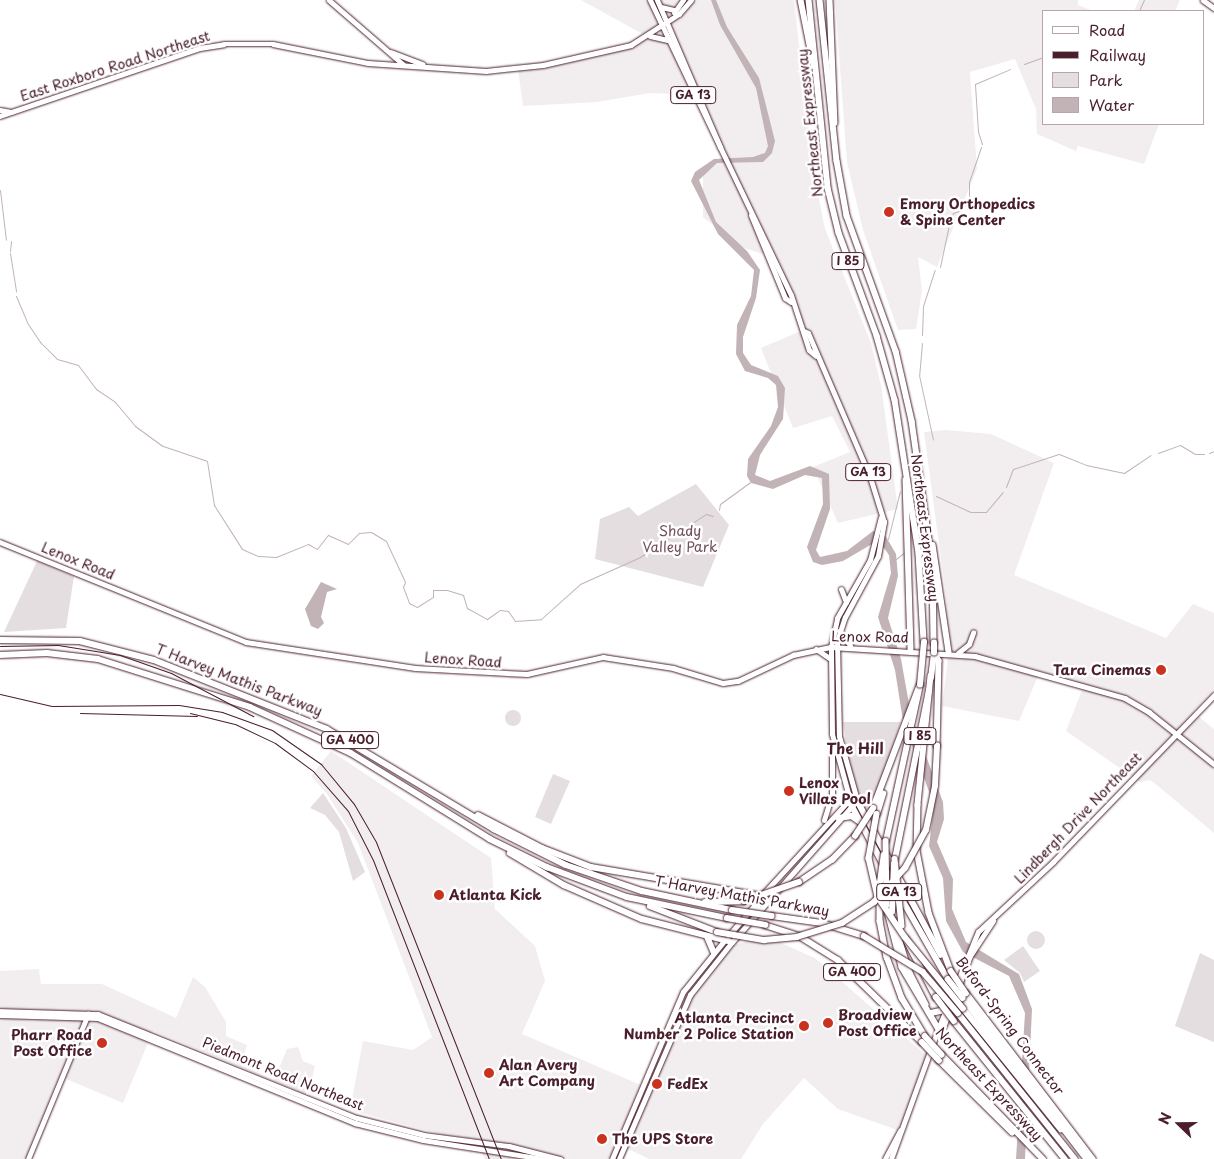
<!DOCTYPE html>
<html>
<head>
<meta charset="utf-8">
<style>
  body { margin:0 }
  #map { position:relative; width:1214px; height:1159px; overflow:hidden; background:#fff; font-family:"Playpen Sans",sans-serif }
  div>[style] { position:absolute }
  .built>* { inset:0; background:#f2eeef }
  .green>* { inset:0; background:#e5dee0 }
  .round { border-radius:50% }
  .water>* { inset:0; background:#c1b3b6 }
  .stream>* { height:1px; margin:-0.5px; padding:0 0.5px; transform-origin:0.5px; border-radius:0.5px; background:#c1b3b6 }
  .roads { filter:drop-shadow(0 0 1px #4a1f2b) drop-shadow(0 0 1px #4a1f2b) }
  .secondary>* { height:4.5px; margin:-2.25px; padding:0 2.25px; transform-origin:2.25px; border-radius:2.25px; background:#fff }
  .primary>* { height:5px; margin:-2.5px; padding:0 2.5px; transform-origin:2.5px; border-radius:2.5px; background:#fff }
  .highway>* { height:5.5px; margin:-2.75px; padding:0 2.75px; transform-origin:2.75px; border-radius:2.75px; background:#fff }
  .rail>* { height:1px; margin:-0.5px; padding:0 0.5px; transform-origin:0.5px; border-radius:0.5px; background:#4a1f2b }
  .bridges { filter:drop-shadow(0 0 1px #4a1f2b) drop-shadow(0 0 1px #4a1f2b) }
  .highway-bridge>* { height:5.5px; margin:-2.75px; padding:0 2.75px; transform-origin:2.75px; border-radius:2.75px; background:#fff }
  .dots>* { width:14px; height:14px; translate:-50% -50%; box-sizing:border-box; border:2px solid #fff; border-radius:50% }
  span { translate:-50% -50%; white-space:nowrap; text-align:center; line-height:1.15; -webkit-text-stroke:5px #fff; paint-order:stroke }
  .shield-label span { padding:1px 4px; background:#fff; border:1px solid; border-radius:4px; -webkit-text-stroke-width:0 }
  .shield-label { font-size:12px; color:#4a1f2b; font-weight:700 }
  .street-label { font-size:14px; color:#4a1f2b }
  .poi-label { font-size:14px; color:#4a1f2b; font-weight:700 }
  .left { translate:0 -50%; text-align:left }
  .right { translate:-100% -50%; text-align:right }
  .park-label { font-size:14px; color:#714f58 }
  .neighbourhood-label { font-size:15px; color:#4a1f2b; font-weight:700 }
  .legend { position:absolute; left:1042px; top:10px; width:162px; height:115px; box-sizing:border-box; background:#fff; border:1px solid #b7a5aa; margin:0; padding:6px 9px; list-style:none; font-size:15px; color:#4a1f2b }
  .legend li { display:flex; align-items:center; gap:10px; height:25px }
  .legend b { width:25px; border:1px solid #b7a5aa }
  .north { position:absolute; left:1154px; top:1099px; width:50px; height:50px; -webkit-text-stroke:4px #fff; paint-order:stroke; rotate:292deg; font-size:14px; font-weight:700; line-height:20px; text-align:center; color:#4a1f2b }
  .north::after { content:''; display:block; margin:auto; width:18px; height:22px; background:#4a1f2b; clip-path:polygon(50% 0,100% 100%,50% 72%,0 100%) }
</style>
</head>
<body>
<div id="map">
  <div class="built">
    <div style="clip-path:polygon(581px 0,794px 0,813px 169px,825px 229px,871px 343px,881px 385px,898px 509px,838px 523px,813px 467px,850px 452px,832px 416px,793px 428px,761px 348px,803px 330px,769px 256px,741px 247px,703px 217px,703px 166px,725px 159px,694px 95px,650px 93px,597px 102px,523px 106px,518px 69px,567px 63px,633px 47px,648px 37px)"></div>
    <div style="clip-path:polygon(835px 0,1078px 0,1078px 5px,1093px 11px,1043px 11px,1043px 124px,1159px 124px,1144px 164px,1078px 146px,1076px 151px,1037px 134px,1036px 109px,1015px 59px,970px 72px,977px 169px,937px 267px,918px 257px,922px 291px,916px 329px,898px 330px,863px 230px,847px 162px)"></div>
    <div style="clip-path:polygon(1139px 0,1180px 0,1175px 11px,1134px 11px)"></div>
    <div style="clip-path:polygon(946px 430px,991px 434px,1054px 463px,1014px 575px,1166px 638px,1193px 604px,1214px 613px,1214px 691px,1193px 712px,1214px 729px,1214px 833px,1158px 786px,1150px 780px,1140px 782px,1066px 731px,1084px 685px,1040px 671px,1019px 721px,942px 706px,949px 651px,946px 597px,924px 432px)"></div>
    <div style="clip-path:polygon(331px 751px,491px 858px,495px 909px,535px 946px,545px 981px,522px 1034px,643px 1086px,671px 1019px,714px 951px,765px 936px,815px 958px,930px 1059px,903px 1132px,838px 1109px,804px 1078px,763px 1124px,741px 1159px,649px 1159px,628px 1149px,624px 1159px,485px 1159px,476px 1139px,443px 1135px,350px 1110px,363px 1041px,413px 1050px,432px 1037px,358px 843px,327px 794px,311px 776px)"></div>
    <div style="clip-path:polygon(39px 969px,41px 984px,102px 984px,176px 1018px,193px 977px,205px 987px,226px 1022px,226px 1036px,247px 1045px,241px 1065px,274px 1080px,287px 1049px,298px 1047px,303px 1061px,315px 1066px,308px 1095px,153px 1031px,123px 1103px,64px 1078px,29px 1159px,0 1159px,0 971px)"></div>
  </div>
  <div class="green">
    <div style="clip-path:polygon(696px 484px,729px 525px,703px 587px,595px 559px,600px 519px,629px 507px,638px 516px)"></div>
    <div style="clip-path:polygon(37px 561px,74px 576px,66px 628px,4px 632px)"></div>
    <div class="round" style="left:505px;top:710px;width:16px;height:16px"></div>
    <div style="clip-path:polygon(843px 722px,901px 722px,878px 790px,865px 811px,849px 766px)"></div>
    <div style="clip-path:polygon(553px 774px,570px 781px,551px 824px,535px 817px)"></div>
    <div style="clip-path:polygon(323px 793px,346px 828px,365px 872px,353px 881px,339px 832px,325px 815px,310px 808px)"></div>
    <div class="round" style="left:1027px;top:931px;width:18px;height:18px"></div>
    <div style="clip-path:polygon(1023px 946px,1040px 971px,1024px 982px,1020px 973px,1004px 960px)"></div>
    <div style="clip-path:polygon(1200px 953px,1214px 960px,1214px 1042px,1175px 1026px)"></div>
  </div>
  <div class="water">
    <div style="clip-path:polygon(711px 0,716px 0,727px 27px,759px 78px,775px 141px,772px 153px,763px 162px,717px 163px,699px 180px,716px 222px,747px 251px,760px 270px,756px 298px,743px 337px,743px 353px,751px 365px,778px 376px,785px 388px,783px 419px,760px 455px,755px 475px,770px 481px,810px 466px,829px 474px,830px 509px,816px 550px,820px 557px,847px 551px,873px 531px,885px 535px,896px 554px,898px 576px,888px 618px,901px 659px,911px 715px,943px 802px,944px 819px,937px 842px,953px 879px,952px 909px,966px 942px,1019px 974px,1032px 1009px,1025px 1159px,1016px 1159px,1025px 1013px,1009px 976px,963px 952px,946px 921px,943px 878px,929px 846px,934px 805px,903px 721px,895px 670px,878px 617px,891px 573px,889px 555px,884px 548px,872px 544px,843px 561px,822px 565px,813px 562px,807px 547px,823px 504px,822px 478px,805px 475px,773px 489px,751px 483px,747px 476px,748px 459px,771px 426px,778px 407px,776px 385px,768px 378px,745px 371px,736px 354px,737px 325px,751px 296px,754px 270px,718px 234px,691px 181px,695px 172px,714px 159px,753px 157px,765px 153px,768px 146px,756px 88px,720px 25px)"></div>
    <div style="clip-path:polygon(321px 582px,337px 589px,327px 592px,321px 617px,324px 623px,318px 629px,311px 626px,305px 609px)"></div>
  </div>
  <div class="stream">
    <div style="left:1139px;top:11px;width:12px;rotate:-66deg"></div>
    <div style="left:1024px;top:64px;width:20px;rotate:-20deg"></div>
    <div style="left:982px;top:144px;width:13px;rotate:-108deg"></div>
    <div style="left:978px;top:132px;width:48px;rotate:-93.6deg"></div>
    <div style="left:975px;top:84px;width:38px;rotate:-23deg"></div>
    <div style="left:0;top:190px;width:50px;rotate:83.2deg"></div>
    <div style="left:10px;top:251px;width:10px;rotate:-84deg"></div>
    <div style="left:10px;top:253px;width:39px;rotate:81deg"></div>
    <div style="left:940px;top:267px;width:40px;rotate:-78deg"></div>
    <div style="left:948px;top:228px;width:16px;rotate:-72deg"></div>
    <div style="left:953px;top:213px;width:9px;rotate:-18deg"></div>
    <div style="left:962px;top:210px;width:13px;rotate:-58deg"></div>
    <div style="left:969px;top:199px;width:17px;rotate:-90deg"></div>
    <div style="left:969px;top:182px;width:37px;rotate:-71deg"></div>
    <div style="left:16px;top:296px;width:30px;rotate:67deg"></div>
    <div style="left:28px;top:324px;width:22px;rotate:56deg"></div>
    <div style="left:40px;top:342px;width:24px;rotate:45deg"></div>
    <div style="left:57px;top:359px;width:22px;rotate:16deg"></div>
    <div style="left:78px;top:365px;width:30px;rotate:53deg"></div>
    <div style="left:96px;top:389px;width:23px;rotate:34deg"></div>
    <div style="left:115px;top:402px;width:31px;rotate:50deg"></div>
    <div style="left:135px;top:426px;width:34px;rotate:36deg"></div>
    <div style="left:163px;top:446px;width:46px;rotate:18.8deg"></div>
    <div style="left:207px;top:461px;width:45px;rotate:81deg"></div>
    <div style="left:214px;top:505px;width:52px;rotate:57.5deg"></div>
    <div style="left:242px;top:549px;width:17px;rotate:24deg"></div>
    <div style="left:258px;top:556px;width:18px;rotate:3deg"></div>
    <div style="left:276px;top:557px;width:35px;rotate:-22deg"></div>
    <div style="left:308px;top:544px;width:10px;rotate:29deg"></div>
    <div style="left:317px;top:549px;width:18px;rotate:-52deg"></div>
    <div style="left:328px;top:535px;width:22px;rotate:24deg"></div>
    <div style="left:348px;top:544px;width:16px;rotate:-45deg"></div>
    <div style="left:359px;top:533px;width:12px;rotate:-5deg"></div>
    <div style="left:371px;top:532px;width:17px;rotate:31deg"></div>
    <div style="left:386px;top:541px;width:45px;rotate:65.1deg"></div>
    <div style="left:405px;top:582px;width:5px;rotate:112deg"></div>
    <div style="left:403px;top:587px;width:17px;rotate:69deg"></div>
    <div style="left:409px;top:603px;width:9px;rotate:27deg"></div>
    <div style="left:417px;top:607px;width:19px;rotate:-32deg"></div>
    <div style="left:433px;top:597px;width:7px;rotate:-90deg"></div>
    <div style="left:433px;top:590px;width:14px"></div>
    <div style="left:447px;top:590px;width:17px;rotate:17deg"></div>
    <div style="left:463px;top:595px;width:14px;rotate:73deg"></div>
    <div style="left:467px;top:608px;width:23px;rotate:29deg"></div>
    <div style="left:487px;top:619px;width:16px;rotate:-35deg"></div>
    <div style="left:500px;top:610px;width:8px;rotate:7deg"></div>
    <div style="left:508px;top:611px;width:12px;rotate:55deg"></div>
    <div style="left:515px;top:621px;width:26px;rotate:-4deg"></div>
    <div style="left:541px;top:619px;width:52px;rotate:-41.9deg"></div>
    <div style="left:580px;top:584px;width:66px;rotate:-24.2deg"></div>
    <div style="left:640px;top:557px;width:79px;rotate:-33.1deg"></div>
    <div style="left:706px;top:514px;width:7px;rotate:16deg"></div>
    <div style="left:922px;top:335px;width:29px;rotate:-88deg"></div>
    <div style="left:923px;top:306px;width:38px;rotate:-72deg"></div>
    <div style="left:922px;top:343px;width:32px;rotate:95deg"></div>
    <div style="left:919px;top:375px;width:66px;rotate:77.8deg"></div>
    <div style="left:1158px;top:453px;width:23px;rotate:-20deg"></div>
    <div style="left:1180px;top:445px;width:17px;rotate:31deg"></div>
    <div style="left:1195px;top:454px;width:9px"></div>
    <div style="left:1209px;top:453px;width:5px;rotate:-22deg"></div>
    <div style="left:1006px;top:487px;width:19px;rotate:-69deg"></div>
    <div style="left:1013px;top:469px;width:48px;rotate:-18.1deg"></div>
    <div style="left:1059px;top:454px;width:29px;rotate:22deg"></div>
    <div style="left:1086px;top:465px;width:39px;rotate:12deg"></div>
    <div style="left:1124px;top:473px;width:32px;rotate:-34deg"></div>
    <div style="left:936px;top:496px;width:38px;rotate:25deg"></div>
    <div style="left:971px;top:512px;width:15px"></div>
    <div style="left:986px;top:512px;width:26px;rotate:-50deg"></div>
    <div style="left:719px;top:510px;width:6px;rotate:-81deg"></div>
    <div style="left:720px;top:504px;width:37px;rotate:-36deg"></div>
    <div style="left:888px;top:539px;width:49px;rotate:-76deg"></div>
    <div style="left:896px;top:559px;width:11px;rotate:-38deg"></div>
  </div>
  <div class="roads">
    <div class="secondary">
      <div style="left:329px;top:0;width:99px;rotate:40.9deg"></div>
      <div style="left:1203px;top:0;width:14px;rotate:36deg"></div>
      <div style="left:674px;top:13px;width:16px;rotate:-55deg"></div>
      <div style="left:391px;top:52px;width:34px;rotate:21deg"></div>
      <div style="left:0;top:110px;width:11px;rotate:10deg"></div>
      <div style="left:0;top:116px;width:211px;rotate:-18.8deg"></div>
      <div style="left:200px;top:48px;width:24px;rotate:-9deg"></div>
      <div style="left:224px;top:44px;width:49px"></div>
      <div style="left:273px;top:44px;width:97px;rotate:11.3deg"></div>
      <div style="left:368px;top:63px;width:118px;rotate:3.9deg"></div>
      <div style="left:486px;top:71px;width:57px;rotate:-6deg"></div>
      <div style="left:543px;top:65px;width:90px;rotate:-12.8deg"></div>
      <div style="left:631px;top:45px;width:57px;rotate:-32.9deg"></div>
      <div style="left:679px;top:14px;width:18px;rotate:-49deg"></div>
      <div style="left:0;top:542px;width:266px;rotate:22.1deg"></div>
      <div style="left:246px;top:642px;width:171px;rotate:8.7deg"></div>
      <div style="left:415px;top:668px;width:112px;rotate:3.1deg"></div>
      <div style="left:527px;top:674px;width:78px;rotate:-12.6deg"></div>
      <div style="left:603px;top:657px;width:71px;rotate:8.9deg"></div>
      <div style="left:673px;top:668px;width:52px;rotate:16.7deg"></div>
      <div style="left:723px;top:683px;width:15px;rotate:-8deg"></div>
      <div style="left:738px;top:681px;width:61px;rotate:-25.3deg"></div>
      <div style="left:793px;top:655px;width:39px;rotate:-12deg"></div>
      <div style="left:831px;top:647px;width:144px;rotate:3.6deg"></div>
      <div style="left:975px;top:656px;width:156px;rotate:15.6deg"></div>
      <div style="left:1125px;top:698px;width:28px;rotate:30deg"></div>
      <div style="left:1149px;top:712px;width:83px;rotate:38.7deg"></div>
      <div style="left:958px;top:653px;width:14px;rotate:-39deg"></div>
      <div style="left:969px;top:644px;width:12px;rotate:-70deg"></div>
      <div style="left:0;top:1011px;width:98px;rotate:1.8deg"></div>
      <div style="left:98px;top:1014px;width:279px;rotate:21.9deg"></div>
      <div style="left:357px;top:1118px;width:69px;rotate:14.2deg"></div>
      <div style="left:424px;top:1135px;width:86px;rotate:7.4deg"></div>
      <div style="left:509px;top:1146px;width:53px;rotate:14.3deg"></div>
      <div style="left:0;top:1015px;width:98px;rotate:1.8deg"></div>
      <div style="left:98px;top:1018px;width:278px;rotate:22.2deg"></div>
      <div style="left:355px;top:1123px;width:70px;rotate:14deg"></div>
      <div style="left:423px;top:1140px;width:123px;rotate:8.9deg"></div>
      <div style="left:941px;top:1033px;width:82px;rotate:-69.4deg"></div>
      <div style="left:970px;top:956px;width:42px;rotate:-56.7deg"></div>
      <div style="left:28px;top:1159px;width:157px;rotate:-67.5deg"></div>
      <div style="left:612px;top:1159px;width:181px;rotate:-67deg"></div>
      <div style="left:683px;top:992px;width:65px;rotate:-51.2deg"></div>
      <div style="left:619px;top:1159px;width:179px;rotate:-66.6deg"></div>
      <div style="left:690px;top:995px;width:68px;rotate:-51.6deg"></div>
      <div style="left:885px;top:1159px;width:32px;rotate:-62deg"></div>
      <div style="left:891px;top:1159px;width:138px;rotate:-70.1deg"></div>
      <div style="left:938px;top:1029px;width:105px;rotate:-67.6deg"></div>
      <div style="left:978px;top:932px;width:103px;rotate:-43deg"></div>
      <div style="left:1053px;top:862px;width:232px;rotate:-46deg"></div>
    </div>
    <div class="primary">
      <div style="left:650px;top:0;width:163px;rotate:64.5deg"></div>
      <div style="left:657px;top:0;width:160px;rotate:66.8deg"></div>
      <div style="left:720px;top:147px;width:164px;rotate:64.4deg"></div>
      <div style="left:791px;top:295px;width:58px;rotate:71.9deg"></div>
      <div style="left:809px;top:350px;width:9px;rotate:41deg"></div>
      <div style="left:661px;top:7px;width:13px;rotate:13deg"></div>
      <div style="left:650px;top:36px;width:18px;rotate:13deg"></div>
      <div style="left:751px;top:215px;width:90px;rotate:67.7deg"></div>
      <div style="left:785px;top:298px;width:7px;rotate:34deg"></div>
      <div style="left:841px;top:589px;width:14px;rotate:69deg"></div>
      <div style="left:839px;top:631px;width:18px;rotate:52deg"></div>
      <div style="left:816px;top:649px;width:18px;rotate:34deg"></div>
      <div style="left:851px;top:804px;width:73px;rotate:-105.2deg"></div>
      <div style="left:832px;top:734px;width:87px;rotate:-90.7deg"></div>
      <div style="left:831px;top:647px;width:30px;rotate:-78deg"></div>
      <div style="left:837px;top:618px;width:67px;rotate:-60.4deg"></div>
      <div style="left:870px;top:560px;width:44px;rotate:-75.7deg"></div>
      <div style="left:824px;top:820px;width:27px;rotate:-73deg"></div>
      <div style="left:832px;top:794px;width:44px;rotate:-90deg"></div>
      <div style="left:763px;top:894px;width:129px;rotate:-47.5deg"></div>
      <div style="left:728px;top:936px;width:46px;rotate:-49.4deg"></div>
      <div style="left:732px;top:942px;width:189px;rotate:-48.6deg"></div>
      <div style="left:857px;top:800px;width:66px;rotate:-105.7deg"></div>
      <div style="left:839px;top:736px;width:95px;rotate:-91.2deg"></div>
      <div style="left:837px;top:641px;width:25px;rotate:-72deg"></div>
      <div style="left:845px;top:617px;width:69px;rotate:-61.6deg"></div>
      <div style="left:878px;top:556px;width:35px;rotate:-80deg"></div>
      <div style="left:884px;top:522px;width:47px;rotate:-107.3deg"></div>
      <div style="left:870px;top:477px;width:157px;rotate:-113.3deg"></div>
      <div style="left:808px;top:333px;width:4px;rotate:-153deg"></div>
    </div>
    <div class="highway">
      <div style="left:801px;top:0;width:66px;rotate:78.7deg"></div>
      <div style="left:809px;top:0;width:189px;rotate:84.2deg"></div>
      <div style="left:828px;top:188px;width:46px;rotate:76.3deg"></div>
      <div style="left:839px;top:233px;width:110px;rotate:69.7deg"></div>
      <div style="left:877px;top:336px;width:66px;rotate:74.3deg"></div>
      <div style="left:895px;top:400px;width:156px;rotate:81.1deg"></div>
      <div style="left:919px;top:554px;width:88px;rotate:86.7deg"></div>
      <div style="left:820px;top:0;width:162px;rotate:84deg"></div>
      <div style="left:837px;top:161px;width:56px;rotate:79.7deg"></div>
      <div style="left:847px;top:216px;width:144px;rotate:70.1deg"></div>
      <div style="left:896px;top:351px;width:72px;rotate:77.1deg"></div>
      <div style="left:912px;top:421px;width:149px;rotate:81.9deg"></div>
      <div style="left:933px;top:569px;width:74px;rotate:89.2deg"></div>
      <div style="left:830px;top:0;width:123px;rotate:87.7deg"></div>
      <div style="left:906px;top:480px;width:169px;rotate:88.3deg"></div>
      <div style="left:933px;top:545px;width:108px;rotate:81.5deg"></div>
      <div style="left:0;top:640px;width:80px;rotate:0.7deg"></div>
      <div style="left:80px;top:641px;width:76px;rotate:14.4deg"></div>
      <div style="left:154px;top:660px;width:186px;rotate:21.7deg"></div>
      <div style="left:327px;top:729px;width:195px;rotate:30.9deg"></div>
      <div style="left:494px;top:829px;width:80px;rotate:26.6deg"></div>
      <div style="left:566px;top:865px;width:80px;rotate:18.9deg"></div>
      <div style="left:642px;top:891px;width:92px;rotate:11.9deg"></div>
      <div style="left:934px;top:653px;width:9px;rotate:58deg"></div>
      <div style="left:939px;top:661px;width:85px;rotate:91.3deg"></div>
      <div style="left:0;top:655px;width:47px;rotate:-2.4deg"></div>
      <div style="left:47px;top:653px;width:51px;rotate:6.7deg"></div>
      <div style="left:98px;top:659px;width:159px;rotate:17.5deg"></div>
      <div style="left:250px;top:707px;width:111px;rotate:24.5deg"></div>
      <div style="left:351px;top:753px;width:163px;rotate:31.7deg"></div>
      <div style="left:490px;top:839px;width:64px;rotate:26.2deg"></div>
      <div style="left:547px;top:867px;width:85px;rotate:20.6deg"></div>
      <div style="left:627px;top:897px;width:102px;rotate:11.9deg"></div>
      <div style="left:931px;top:676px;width:130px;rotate:95.8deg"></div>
      <div style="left:918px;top:805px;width:46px;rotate:91.2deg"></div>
      <div style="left:917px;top:851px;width:63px;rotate:79deg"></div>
      <div style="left:929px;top:913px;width:62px;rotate:69.2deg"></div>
      <div style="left:931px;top:678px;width:25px;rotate:-83deg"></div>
      <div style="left:857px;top:800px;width:176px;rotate:61.5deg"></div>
      <div style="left:851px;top:804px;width:91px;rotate:61.7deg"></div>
      <div style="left:873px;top:808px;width:129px;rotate:-69.2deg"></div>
      <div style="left:877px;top:814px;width:21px;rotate:-73deg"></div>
      <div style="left:478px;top:815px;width:72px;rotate:27.3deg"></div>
      <div style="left:542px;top:848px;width:53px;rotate:21.2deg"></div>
      <div style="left:591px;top:867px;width:173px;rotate:9.6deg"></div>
      <div style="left:838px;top:818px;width:14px;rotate:-8deg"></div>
      <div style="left:852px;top:816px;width:9px;rotate:36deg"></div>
      <div style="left:886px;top:841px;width:160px;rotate:-77.7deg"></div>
      <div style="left:510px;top:853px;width:63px;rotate:30.7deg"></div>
      <div style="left:564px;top:885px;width:85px;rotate:23.6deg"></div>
      <div style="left:642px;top:919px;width:93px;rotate:14.3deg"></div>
      <div style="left:895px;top:859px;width:172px;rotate:-78.6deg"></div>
      <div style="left:799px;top:882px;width:40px;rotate:-34deg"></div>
      <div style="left:832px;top:860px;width:33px;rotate:-46deg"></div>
      <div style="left:880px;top:882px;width:39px;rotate:90deg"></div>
      <div style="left:880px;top:921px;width:37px;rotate:79deg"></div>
      <div style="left:887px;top:957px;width:44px;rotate:69.9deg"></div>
      <div style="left:902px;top:998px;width:44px;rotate:58.8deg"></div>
      <div style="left:898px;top:892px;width:100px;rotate:60.1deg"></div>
      <div style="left:750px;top:896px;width:9px;rotate:41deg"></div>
      <div style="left:757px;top:902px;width:10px;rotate:84deg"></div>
      <div style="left:705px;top:902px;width:39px;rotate:-1deg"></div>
      <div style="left:650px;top:906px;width:72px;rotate:21.2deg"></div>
      <div style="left:888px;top:912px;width:57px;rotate:75.7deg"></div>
      <div style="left:902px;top:967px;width:77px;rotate:59.4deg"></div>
      <div style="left:772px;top:916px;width:50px;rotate:8deg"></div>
      <div style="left:822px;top:923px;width:44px;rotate:17.2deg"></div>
      <div style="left:893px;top:920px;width:56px;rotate:72.2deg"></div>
      <div style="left:910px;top:973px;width:35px;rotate:63deg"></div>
      <div style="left:765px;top:925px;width:38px;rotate:18deg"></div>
      <div style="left:801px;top:937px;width:44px;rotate:31.9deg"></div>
      <div style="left:838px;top:960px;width:117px;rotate:44.3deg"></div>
      <div style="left:708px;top:938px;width:15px;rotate:67deg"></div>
      <div style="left:906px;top:939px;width:65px;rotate:62.7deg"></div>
      <div style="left:966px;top:993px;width:209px;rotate:52.6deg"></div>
      <div style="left:963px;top:998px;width:203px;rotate:52.4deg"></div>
      <div style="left:963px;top:1008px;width:156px;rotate:51deg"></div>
      <div style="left:931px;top:1013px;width:14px;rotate:-12deg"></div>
      <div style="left:958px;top:1013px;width:187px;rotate:51.3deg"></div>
      <div style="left:954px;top:1021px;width:177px;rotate:51.2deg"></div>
      <div style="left:942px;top:1055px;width:145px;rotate:45.8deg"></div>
      <div style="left:939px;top:1060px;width:103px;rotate:44.6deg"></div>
    </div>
  </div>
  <div class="rail">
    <div style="left:0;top:646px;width:58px;rotate:-1deg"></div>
    <div style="left:58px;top:645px;width:63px;rotate:9.2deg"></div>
    <div style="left:120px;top:655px;width:54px;rotate:19.4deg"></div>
    <div style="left:171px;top:673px;width:93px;rotate:27.7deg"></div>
    <div style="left:0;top:694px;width:53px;rotate:13deg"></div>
    <div style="left:52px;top:706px;width:127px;rotate:-0.5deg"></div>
    <div style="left:179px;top:705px;width:44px;rotate:9.2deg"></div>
    <div style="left:222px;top:712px;width:53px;rotate:19.8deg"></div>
    <div style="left:272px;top:730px;width:60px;rotate:34.8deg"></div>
    <div style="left:321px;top:764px;width:52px;rotate:50.5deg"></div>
    <div style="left:354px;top:804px;width:44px;rotate:59.9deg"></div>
    <div style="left:376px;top:842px;width:341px;rotate:68.5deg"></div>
    <div style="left:80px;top:713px;width:117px;rotate:1.5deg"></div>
    <div style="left:190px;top:713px;width:46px;rotate:13.7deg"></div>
    <div style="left:235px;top:724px;width:44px;rotate:25.4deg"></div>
    <div style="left:275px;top:743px;width:47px;rotate:36.4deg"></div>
    <div style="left:313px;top:771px;width:53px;rotate:48.8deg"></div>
    <div style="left:348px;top:811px;width:55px;rotate:63deg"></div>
    <div style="left:373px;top:860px;width:321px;rotate:68.8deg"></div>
  </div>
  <div class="bridges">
    <div class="highway-bridge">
      <div style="left:934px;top:653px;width:10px;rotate:-90deg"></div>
      <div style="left:920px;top:685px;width:43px;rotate:-84.7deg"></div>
      <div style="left:877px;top:814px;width:45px;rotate:100.3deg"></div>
      <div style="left:869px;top:858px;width:40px;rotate:77deg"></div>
      <div style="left:878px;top:897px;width:48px;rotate:56deg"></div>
      <div style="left:905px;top:937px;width:92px;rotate:50.8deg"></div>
      <div style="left:855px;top:836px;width:33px;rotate:-57deg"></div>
      <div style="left:886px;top:841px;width:64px;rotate:89.1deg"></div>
      <div style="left:895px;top:859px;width:67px;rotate:84deg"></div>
      <div style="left:880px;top:882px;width:27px;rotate:-82deg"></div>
      <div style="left:744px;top:901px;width:58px;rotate:-19.1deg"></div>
      <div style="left:732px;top:910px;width:40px;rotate:8.5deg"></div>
      <div style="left:892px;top:912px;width:48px;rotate:-87.6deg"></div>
      <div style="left:727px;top:918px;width:39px;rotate:10deg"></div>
      <div style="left:717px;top:932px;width:48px;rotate:9.7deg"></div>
      <div style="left:764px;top:940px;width:33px;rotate:-5deg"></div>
      <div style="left:797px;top:937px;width:47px;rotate:-17.3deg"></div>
      <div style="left:842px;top:923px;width:38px;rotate:-33deg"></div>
      <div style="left:874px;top:902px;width:46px;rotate:-47.6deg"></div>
      <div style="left:905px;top:868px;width:43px;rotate:-61.1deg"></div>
      <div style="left:926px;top:830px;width:45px;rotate:-78.4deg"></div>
      <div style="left:935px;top:786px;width:40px;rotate:-87.1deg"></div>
      <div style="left:864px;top:936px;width:69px;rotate:31.4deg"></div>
      <div style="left:923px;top:972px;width:54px;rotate:49.5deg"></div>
      <div style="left:951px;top:971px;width:27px;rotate:56deg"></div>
      <div style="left:948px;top:979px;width:24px;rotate:52deg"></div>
      <div style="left:936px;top:997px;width:30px;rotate:53deg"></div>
      <div style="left:925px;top:1036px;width:25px;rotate:48deg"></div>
      <div style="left:922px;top:1042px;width:25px;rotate:47deg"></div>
    </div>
  </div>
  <div class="dots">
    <div style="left:889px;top:212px;background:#c8321e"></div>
    <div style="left:1161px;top:670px;background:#c8321e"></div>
    <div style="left:789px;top:791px;background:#c8321e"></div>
    <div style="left:439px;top:895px;background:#c8321e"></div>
    <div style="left:828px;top:1023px;background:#c8321e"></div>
    <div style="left:804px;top:1026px;background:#c8321e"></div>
    <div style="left:102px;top:1043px;background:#c8321e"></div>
    <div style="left:489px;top:1073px;background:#c8321e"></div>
    <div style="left:657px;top:1084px;background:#c8321e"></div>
    <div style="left:602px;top:1139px;background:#c8321e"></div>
  </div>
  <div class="shield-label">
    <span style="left:693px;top:95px">GA 13</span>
    <span style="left:848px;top:261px">I 85</span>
    <span style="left:868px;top:472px">GA 13</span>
    <span style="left:920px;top:736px">I 85</span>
    <span style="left:350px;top:740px">GA 400</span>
    <span style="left:899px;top:892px">GA 13</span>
    <span style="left:852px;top:972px">GA 400</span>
  </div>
  <div class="street-label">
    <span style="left:115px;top:66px;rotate:-18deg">East Roxboro Road Northeast</span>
    <span style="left:810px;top:123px;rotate:-96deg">Northeast Expressway</span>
    <span style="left:925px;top:528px;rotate:83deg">Northeast Expressway</span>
    <span style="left:78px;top:561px;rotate:22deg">Lenox Road</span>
    <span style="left:870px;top:637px;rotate:1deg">Lenox Road</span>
    <span style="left:463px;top:660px;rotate:4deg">Lenox Road</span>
    <span style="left:239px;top:680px;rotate:21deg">T Harvey Mathis Parkway</span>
    <span style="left:1078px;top:818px;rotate:-46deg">Lindbergh Drive Northeast</span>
    <span style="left:742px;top:896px;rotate:10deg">T Harvey Mathis Parkway</span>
    <span style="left:1010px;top:1026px;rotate:53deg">Buford-Spring Connector</span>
    <span style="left:283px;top:1074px;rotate:22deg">Piedmont Road Northeast</span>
    <span style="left:989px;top:1084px;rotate:47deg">Northeast Expressway</span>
  </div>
  <div class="poi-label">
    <span class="left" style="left:900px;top:212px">Emory Orthopedics<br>&amp; Spine Center</span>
    <span class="right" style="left:1151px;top:670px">Tara Cinemas</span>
    <span class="left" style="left:799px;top:791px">Lenox<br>Villas Pool</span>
    <span class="left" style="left:449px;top:895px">Atlanta Kick</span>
    <span class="left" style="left:838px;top:1023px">Broadview<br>Post Office</span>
    <span class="right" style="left:794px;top:1026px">Atlanta Precinct<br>Number 2 Police Station</span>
    <span class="right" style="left:92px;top:1043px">Pharr Road<br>Post Office</span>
    <span class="left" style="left:499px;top:1073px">Alan Avery<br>Art Company</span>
    <span class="left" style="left:667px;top:1084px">FedEx</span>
    <span class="left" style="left:612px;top:1139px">The UPS Store</span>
  </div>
  <div class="park-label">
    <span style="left:680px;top:539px">Shady<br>Valley Park</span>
  </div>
  <div class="neighbourhood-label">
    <span style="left:855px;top:748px">The Hill</span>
  </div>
  <ul class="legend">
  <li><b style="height:6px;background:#fff"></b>Road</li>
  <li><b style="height:6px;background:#4a1f2b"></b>Railway</li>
  <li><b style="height:14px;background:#e5dee0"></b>Park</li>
  <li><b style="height:14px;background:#c1b3b6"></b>Water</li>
  </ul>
  <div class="north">N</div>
</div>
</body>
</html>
